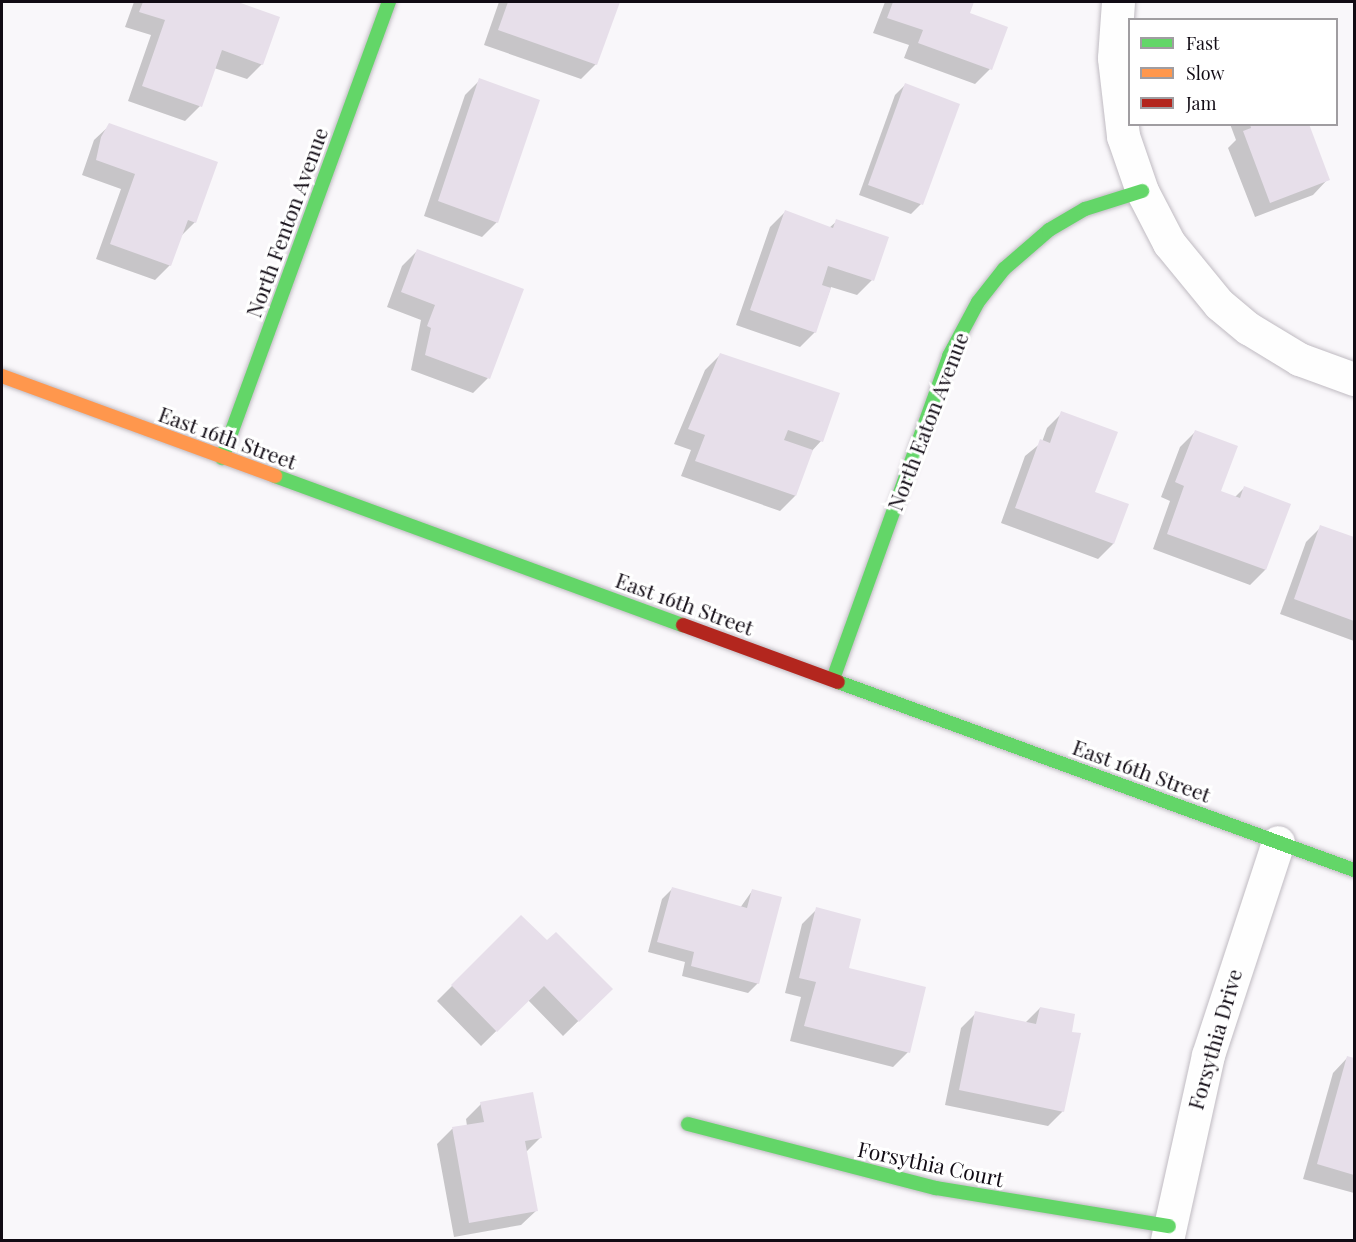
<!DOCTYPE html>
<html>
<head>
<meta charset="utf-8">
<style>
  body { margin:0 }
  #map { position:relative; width:1356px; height:1242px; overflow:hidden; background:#f9f7fa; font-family:"Playfair Display",serif }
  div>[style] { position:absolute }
  .shadow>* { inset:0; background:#0003 }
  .building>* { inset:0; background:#e7dfea }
  .roads { filter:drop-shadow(0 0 2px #c0bbc2) drop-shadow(0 0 2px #c0bbc2) }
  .street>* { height:33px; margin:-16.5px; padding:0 16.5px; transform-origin:16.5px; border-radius:16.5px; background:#fefefe }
  .fast>* { height:14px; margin:-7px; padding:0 7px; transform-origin:7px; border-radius:7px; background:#63d668 }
  .slow>* { height:14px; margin:-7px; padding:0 7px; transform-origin:7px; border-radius:7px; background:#ff974d }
  .jam>* { height:14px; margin:-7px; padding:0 7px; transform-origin:7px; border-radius:7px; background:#b3261e }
  span { translate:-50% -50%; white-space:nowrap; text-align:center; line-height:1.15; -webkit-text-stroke:6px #fff; paint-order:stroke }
  .street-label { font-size:21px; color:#110b14 }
  .frame { position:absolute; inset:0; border:3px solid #110b14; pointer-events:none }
  .legend { position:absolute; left:1128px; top:18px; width:210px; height:108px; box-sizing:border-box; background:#fff; border:2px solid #a09da1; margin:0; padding:8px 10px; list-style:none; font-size:18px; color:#110b14 }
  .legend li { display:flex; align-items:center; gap:12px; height:30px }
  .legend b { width:30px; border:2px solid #a09da1 }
</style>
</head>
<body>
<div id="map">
  <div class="shadow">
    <div style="clip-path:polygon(134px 2px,234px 2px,278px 18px,262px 64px,247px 79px,214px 68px,200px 106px,185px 121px,128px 101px,151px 35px,125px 27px)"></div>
    <div style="clip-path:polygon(499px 2px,618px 2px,596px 64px,581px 79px,484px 45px)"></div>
    <div style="clip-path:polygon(885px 2px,973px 2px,968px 14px,990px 69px,975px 84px,904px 58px,909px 45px,873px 33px)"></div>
    <div style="clip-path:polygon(480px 80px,497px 222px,482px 237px,424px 216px,465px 95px)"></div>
    <div style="clip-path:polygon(905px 85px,921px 204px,911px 214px,859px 195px,895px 95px)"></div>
    <div style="clip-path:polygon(1230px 124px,1307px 124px,1328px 179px,1313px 195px,1255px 217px,1228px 148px,1236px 140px)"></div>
    <div style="clip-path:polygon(110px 125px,195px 222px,180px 237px,170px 265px,155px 280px,96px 259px,121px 189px,82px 175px,94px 140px)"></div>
    <div style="clip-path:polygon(785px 212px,829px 228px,837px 221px,872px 280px,857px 295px,831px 287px,815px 332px,800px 347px,736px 325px,770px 227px)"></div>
    <div style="clip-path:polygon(417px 251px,488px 378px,473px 393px,411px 370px,421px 320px,387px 307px,402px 266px)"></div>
    <div style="clip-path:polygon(720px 355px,821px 441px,810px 453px,795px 496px,780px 511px,681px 476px,691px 450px,674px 444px,705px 370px)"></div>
    <div style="clip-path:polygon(1062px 413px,1093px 493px,1127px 505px,1113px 544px,1098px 559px,1001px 523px,1025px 456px,1042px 442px,1047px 428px)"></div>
    <div style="clip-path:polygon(1195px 432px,1219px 492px,1235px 497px,1244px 488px,1289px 505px,1265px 570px,1250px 585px,1153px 549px,1170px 501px,1161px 497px,1180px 447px)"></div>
    <div style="clip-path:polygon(1321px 527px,1354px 539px,1354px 641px,1280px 614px,1306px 542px)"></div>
    <div style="clip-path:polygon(672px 889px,740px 908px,752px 891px,758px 983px,748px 993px,682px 976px,685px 962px,648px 952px,662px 899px)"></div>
    <div style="clip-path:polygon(817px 909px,847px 969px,908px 1052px,893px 1067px,790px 1041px,801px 997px,785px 993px,802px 924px)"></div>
    <div style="clip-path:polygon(521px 917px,547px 942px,611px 989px,563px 1036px,528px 1000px,481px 1046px,437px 1001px)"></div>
    <div style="clip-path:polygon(1040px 1008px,1063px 1111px,1048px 1126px,945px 1105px,961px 1028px,976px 1013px,1025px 1023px)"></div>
    <div style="clip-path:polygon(1348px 1057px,1354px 1059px,1354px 1193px,1303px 1179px,1333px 1073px)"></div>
    <div style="clip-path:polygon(481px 1104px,540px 1138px,526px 1152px,537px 1210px,521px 1225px,454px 1237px,437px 1144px,452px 1129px,467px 1126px,466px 1119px)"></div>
  </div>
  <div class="building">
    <div style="clip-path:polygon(143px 2px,238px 2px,280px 17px,263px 65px,222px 50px,202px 107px,142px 86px,165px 20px,139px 12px)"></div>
    <div style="clip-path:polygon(508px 2px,620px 2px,597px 65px,498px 30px)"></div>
    <div style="clip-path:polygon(893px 2px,974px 2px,970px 13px,1008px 27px,992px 70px,918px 43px,923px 30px,887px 18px)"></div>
    <div style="clip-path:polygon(479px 78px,540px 100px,498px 223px,438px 201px)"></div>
    <div style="clip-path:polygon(905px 83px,960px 104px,923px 205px,868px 185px)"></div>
    <div style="clip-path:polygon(109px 123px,218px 162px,196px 223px,188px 220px,171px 266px,110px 244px,135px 174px,96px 160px,101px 137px)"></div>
    <div style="clip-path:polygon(1250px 124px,1309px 124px,1330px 180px,1270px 203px,1243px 131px,1251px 128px)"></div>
    <div style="clip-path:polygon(785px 210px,833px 228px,836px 219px,889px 237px,874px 281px,828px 266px,822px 285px,831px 288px,816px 333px,750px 310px)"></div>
    <div style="clip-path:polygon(417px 249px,524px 289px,490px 379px,425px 355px,431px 328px,427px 326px,435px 305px,401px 292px)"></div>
    <div style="clip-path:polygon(720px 353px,840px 393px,823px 442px,788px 430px,784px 440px,813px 450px,796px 496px,695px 461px,705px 435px,688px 429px)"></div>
    <div style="clip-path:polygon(1061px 411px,1118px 432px,1095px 492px,1129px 504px,1114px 544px,1015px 508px,1040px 439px,1050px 443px)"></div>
    <div style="clip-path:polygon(1195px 430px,1238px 446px,1221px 491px,1240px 498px,1244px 486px,1291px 504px,1266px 570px,1167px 534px,1184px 486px,1175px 482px)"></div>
    <div style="clip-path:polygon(1320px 525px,1354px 537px,1354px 621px,1294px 599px)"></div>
    <div style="clip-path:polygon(672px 887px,747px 908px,752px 889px,782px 897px,759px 984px,691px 966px,694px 952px,657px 942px)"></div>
    <div style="clip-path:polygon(816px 907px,861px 919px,849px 968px,926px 987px,910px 1053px,804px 1026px,816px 982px,799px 978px)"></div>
    <div style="clip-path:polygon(521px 915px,547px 940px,556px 932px,613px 989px,579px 1022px,544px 986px,497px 1032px,451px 985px)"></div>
    <div style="clip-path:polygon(1040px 1007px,1075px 1014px,1072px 1032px,1081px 1033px,1064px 1112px,959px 1090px,975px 1011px,1036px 1024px)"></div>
    <div style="clip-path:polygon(1347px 1056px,1354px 1058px,1354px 1175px,1317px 1164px)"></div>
    <div style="clip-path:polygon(533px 1092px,542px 1138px,525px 1141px,538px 1211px,469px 1223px,452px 1127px,484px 1122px,480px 1102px)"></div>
  </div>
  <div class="roads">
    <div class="street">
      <div style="left:1118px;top:2px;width:56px;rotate:94.1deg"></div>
      <div style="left:1114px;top:58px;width:79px;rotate:83.4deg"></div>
      <div style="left:1123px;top:136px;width:58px;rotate:70.9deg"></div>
      <div style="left:1142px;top:191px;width:59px;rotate:62.6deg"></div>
      <div style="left:1169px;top:243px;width:79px;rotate:50.7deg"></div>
      <div style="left:1219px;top:304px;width:38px;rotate:40deg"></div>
      <div style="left:1248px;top:328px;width:60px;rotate:31.3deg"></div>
      <div style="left:1299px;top:359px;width:59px;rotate:20deg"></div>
      <div style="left:1167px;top:1240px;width:189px;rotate:-77.5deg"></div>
      <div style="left:1208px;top:1055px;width:224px;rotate:-71.8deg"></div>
    </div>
    <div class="fast">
      <div style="left:222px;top:458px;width:486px;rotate:-69.9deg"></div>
      <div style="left:275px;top:476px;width:434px;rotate:20.1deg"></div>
      <div style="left:833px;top:679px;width:343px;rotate:-70.2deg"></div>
      <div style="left:949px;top:356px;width:61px;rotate:-61.8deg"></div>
      <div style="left:978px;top:302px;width:42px;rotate:-51.8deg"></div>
      <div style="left:1004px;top:269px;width:60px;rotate:-40.9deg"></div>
      <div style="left:1049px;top:230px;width:42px;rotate:-30.3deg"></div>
      <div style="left:1085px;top:209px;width:60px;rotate:-17.5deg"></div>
      <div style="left:838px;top:682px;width:549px;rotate:20.02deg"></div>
      <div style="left:688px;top:1124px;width:256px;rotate:14.5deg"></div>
      <div style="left:936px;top:1188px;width:236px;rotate:9.3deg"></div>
    </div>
    <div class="slow">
      <div style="left:2px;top:376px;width:291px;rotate:20.1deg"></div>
    </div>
    <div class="jam">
      <div style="left:683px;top:625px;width:165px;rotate:20.2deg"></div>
    </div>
  </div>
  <div class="street-label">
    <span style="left:286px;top:222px;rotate:-70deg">North Fenton Avenue</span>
    <span style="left:927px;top:421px;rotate:-69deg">North Eaton Avenue</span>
    <span style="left:228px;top:437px;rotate:20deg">East 16th Street</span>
    <span style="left:685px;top:603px;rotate:20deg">East 16th Street</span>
    <span style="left:1142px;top:770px;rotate:20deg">East 16th Street</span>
    <span style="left:1214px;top:1039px;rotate:-74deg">Forsythia Drive</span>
    <span style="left:931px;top:1163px;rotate:12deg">Forsythia Court</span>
  </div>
  <div class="frame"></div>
  <ul class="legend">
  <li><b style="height:8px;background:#63d668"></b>Fast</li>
  <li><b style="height:8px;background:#ff974d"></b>Slow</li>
  <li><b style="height:8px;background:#b3261e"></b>Jam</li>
  </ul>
</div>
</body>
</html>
